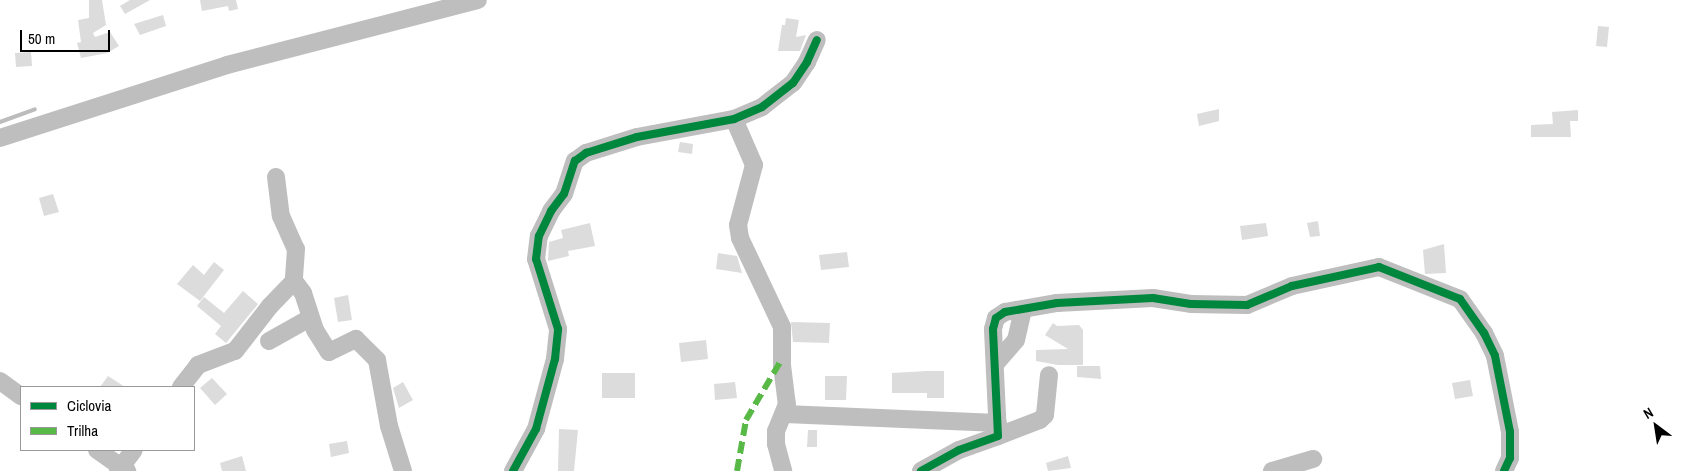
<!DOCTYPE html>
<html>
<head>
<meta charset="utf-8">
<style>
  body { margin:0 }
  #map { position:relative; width:1701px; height:471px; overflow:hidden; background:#fff; font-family:"Archivo Narrow",sans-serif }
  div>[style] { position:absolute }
  .stream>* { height:4px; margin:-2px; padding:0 2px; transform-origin:2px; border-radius:2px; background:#bcbcbc }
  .building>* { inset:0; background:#dcdcdc }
  .minor>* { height:18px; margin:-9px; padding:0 9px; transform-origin:9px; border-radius:9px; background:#bebebe }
  .quiet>* { height:6px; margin-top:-3px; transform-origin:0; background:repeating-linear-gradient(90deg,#58b947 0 12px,transparent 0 18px) }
  .cycleway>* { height:8px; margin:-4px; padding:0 4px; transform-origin:4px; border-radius:4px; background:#00873e }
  span { translate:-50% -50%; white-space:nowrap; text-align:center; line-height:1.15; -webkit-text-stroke:4px #fff; paint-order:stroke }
  .legend { position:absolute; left:20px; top:386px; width:175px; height:65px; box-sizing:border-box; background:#fff; border:1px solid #999; margin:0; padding:6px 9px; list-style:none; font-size:15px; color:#000 }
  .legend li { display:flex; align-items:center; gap:10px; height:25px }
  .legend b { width:25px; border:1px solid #999 }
  .north { position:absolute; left:1631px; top:401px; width:50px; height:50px; -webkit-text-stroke:4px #fff; paint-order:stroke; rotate:329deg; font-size:14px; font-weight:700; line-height:20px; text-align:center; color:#000 }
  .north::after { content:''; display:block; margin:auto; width:18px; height:22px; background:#000; clip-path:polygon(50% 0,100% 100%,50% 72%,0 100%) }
  .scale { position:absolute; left:20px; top:30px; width:90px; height:22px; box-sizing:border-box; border:2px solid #000; border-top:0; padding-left:6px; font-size:15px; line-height:18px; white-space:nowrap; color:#000; -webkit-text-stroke:4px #fff; paint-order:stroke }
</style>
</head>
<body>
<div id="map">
  <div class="stream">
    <div style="left:0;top:122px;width:37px;rotate:-20deg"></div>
  </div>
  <div class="building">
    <div style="clip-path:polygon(89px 0,102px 0,106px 25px,93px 33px,95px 37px,110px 32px,119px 46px,107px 53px,81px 58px,77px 43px,81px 42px,78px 20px,89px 18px)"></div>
    <div style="clip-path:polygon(130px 0,150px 0,125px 14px,120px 6px)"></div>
    <div style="clip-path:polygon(200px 0,236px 0,238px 9px,229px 11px,228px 6px,202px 11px)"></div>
    <div style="clip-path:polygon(163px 15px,166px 26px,140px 35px,134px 24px)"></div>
    <div style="clip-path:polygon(786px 18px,799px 20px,796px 37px,806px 35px,800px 51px,778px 51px,782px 25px,785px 25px)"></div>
    <div style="clip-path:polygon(1598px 26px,1609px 27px,1607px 47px,1596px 46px)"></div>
    <div style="clip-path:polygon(31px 52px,32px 66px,16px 67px,15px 53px)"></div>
    <div style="clip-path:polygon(1219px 109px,1219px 121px,1199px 126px,1197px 114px)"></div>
    <div style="clip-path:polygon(1578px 110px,1578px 121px,1570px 121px,1571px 137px,1531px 137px,1531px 125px,1553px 124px,1552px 112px)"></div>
    <div style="clip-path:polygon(680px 142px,693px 144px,692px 154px,678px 152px)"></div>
    <div style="clip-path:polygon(53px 194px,59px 212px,44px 216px,39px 198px)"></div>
    <div style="clip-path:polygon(1318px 221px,1320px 236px,1310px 237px,1307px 223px)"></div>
    <div style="clip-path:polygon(590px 223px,595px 246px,568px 251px,569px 256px,548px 261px,549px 242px,563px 238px,561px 230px)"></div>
    <div style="clip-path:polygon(1266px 223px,1268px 236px,1242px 240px,1240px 226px)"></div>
    <div style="clip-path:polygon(1444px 244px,1446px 273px,1425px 274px,1423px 250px)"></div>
    <div style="clip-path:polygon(847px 252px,849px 267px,821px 270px,819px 255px)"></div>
    <div style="clip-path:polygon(718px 253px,737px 256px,742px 273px,716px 269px)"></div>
    <div style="clip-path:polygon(214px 262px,224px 270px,200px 301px,177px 284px,193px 265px,204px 275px)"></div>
    <div style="clip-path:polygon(243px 291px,258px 304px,226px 343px,215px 334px,221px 326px,197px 306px,204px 297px,224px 313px)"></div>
    <div style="clip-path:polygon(348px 295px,352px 320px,338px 322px,334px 298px)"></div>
    <div style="clip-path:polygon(791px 322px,830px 323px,829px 343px,793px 342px)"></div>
    <div style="clip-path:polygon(1053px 323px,1057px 326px,1079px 325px,1083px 330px,1083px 365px,1058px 365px,1036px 361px,1036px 350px,1068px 349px,1045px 335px)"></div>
    <div style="clip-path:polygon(706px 340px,708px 359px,681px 362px,679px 343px)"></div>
    <div style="clip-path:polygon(1077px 366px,1100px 366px,1101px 379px,1077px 377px)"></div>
    <div style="clip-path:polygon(927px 371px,944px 371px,944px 398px,927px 398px,927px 393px,892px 393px,892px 373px)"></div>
    <div style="clip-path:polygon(602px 373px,635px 373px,635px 398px,602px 398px)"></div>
    <div style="clip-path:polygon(108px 376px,125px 387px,100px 387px)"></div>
    <div style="clip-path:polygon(825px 376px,847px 376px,846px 400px,825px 400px)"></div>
    <div style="clip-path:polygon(212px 378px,227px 394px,215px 405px,200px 388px)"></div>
    <div style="clip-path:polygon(1470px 380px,1473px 396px,1455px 399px,1452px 383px)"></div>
    <div style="clip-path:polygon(403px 382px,413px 400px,399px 408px,393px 388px)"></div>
    <div style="clip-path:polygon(735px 382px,737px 398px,715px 400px,714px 384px)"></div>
    <div style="clip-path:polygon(559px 429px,578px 430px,574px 471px,558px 471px)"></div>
    <div style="clip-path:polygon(808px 430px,817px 430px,817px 447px,807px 447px)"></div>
    <div style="clip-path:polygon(347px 441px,349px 453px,331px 457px,329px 444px)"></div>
    <div style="clip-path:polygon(242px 456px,246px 471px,222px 471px,220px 463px)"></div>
    <div style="clip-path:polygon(1068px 456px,1071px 468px,1048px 471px,1046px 463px)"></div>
  </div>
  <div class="minor">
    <div style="left:734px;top:119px;width:50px;rotate:66.5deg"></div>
    <div style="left:754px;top:165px;width:62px;rotate:104.9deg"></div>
    <div style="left:738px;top:225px;width:13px;rotate:81deg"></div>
    <div style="left:740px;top:238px;width:98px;rotate:64.7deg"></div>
    <div style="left:782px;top:327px;width:38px;rotate:90deg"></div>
    <div style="left:782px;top:365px;width:39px;rotate:83deg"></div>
    <div style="left:787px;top:404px;width:29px;rotate:112deg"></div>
    <div style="left:776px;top:431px;width:13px;rotate:90deg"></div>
    <div style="left:776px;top:444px;width:28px;rotate:75deg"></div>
    <div style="left:0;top:138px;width:238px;rotate:-17.8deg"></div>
    <div style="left:227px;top:65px;width:259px;rotate:-14.5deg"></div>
    <div style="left:276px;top:177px;width:39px;rotate:83deg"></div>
    <div style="left:281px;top:216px;width:36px;rotate:66deg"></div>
    <div style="left:296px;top:249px;width:32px;rotate:94deg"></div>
    <div style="left:294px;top:281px;width:15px;rotate:53deg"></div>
    <div style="left:303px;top:293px;width:39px;rotate:72deg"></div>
    <div style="left:315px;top:330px;width:26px;rotate:58deg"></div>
    <div style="left:329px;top:352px;width:30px;rotate:-26deg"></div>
    <div style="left:356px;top:339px;width:30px;rotate:45deg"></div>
    <div style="left:377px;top:360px;width:67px;rotate:79.7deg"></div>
    <div style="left:389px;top:426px;width:47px;rotate:72.7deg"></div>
    <div style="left:269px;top:341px;width:47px;rotate:-29.3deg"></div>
    <div style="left:996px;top:363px;width:30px;rotate:-49deg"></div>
    <div style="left:1016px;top:340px;width:31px;rotate:-77deg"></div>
    <div style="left:0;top:381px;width:26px;rotate:36deg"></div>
    <div style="left:181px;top:387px;width:28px;rotate:-52deg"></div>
    <div style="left:198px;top:365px;width:40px;rotate:-21deg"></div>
    <div style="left:235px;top:351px;width:57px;rotate:-52.1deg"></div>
    <div style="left:270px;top:306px;width:35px;rotate:-46deg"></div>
    <div style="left:785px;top:414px;width:213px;rotate:2.4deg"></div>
    <div style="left:998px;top:436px;width:45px;rotate:-20.9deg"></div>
    <div style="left:1040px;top:420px;width:7px;rotate:-45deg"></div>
    <div style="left:1045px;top:415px;width:40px;rotate:-84.3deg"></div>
    <div style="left:97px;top:450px;width:37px;rotate:35deg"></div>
    <div style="left:118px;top:471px;width:26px;rotate:-53deg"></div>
    <div style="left:513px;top:471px;width:48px;rotate:-61.3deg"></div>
    <div style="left:536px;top:429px;width:73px;rotate:-74.8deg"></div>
    <div style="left:555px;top:359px;width:30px;rotate:-84deg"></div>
    <div style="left:558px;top:329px;width:73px;rotate:-107.4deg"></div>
    <div style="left:536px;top:259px;width:23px;rotate:-83deg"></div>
    <div style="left:539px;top:236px;width:28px;rotate:-64deg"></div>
    <div style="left:551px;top:211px;width:21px;rotate:-53deg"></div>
    <div style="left:564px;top:194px;width:35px;rotate:-72deg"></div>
    <div style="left:575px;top:161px;width:14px;rotate:-36deg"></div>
    <div style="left:586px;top:153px;width:53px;rotate:-17.4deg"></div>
    <div style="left:637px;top:137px;width:99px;rotate:-10.5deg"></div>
    <div style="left:734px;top:119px;width:30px;rotate:-23deg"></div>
    <div style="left:762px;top:107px;width:39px;rotate:-38deg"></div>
    <div style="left:793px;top:83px;width:25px;rotate:-56deg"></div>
    <div style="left:807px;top:62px;width:24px;rotate:-66deg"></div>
    <div style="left:921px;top:471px;width:43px;rotate:-28.9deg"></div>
    <div style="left:959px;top:450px;width:41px;rotate:-19.7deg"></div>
    <div style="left:998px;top:436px;width:107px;rotate:-92.7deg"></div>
    <div style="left:993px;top:329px;width:11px;rotate:-75deg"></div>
    <div style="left:996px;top:318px;width:11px;rotate:-34deg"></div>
    <div style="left:1005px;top:312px;width:53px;rotate:-9.8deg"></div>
    <div style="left:1057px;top:303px;width:96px;rotate:-3deg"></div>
    <div style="left:1153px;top:298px;width:38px;rotate:9deg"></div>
    <div style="left:1191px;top:304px;width:56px;rotate:1deg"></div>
    <div style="left:1247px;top:305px;width:49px;rotate:-22.9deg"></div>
    <div style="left:1292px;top:286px;width:89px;rotate:-12.3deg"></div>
    <div style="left:1379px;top:267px;width:87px;rotate:21.6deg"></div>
    <div style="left:1460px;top:299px;width:42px;rotate:54.8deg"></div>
    <div style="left:1484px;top:333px;width:25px;rotate:64deg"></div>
    <div style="left:1495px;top:356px;width:77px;rotate:78.8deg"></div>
    <div style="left:1510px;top:432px;width:26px;rotate:90deg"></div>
    <div style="left:1510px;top:458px;width:14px;rotate:115deg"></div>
    <div style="left:1272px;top:471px;width:43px;rotate:-16.3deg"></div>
  </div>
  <div class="quiet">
    <div style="left:737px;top:471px;width:52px;rotate:-80deg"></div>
    <div style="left:746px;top:420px;width:71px;rotate:-59.5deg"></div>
  </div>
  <div class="cycleway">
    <div style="left:513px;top:471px;width:48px;rotate:-61.3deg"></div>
    <div style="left:536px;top:429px;width:73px;rotate:-74.8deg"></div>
    <div style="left:555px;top:359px;width:30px;rotate:-84deg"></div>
    <div style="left:558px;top:329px;width:73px;rotate:-107.4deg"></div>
    <div style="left:536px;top:259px;width:23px;rotate:-83deg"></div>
    <div style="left:539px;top:236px;width:28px;rotate:-64deg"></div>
    <div style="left:551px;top:211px;width:21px;rotate:-53deg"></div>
    <div style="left:564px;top:194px;width:35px;rotate:-72deg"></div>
    <div style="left:575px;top:161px;width:14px;rotate:-36deg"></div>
    <div style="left:586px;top:153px;width:53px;rotate:-17.4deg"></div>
    <div style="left:637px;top:137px;width:99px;rotate:-10.5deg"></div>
    <div style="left:734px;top:119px;width:30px;rotate:-23deg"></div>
    <div style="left:762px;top:107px;width:39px;rotate:-38deg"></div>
    <div style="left:793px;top:83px;width:25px;rotate:-56deg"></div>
    <div style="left:807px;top:62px;width:24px;rotate:-66deg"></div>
    <div style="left:921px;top:471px;width:43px;rotate:-28.9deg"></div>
    <div style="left:959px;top:450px;width:41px;rotate:-19.7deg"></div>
    <div style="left:998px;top:436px;width:107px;rotate:-92.7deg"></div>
    <div style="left:993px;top:329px;width:11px;rotate:-75deg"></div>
    <div style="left:996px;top:318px;width:11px;rotate:-34deg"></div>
    <div style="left:1005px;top:312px;width:53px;rotate:-9.8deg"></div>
    <div style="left:1057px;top:303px;width:96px;rotate:-3deg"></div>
    <div style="left:1153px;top:298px;width:38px;rotate:9deg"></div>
    <div style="left:1191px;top:304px;width:56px;rotate:1deg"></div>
    <div style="left:1247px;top:305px;width:49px;rotate:-22.9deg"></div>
    <div style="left:1292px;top:286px;width:89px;rotate:-12.3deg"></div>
    <div style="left:1379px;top:267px;width:87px;rotate:21.6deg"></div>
    <div style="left:1460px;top:299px;width:42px;rotate:54.8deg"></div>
    <div style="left:1484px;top:333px;width:25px;rotate:64deg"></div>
    <div style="left:1495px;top:356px;width:77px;rotate:78.8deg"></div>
    <div style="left:1510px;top:432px;width:26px;rotate:90deg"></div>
    <div style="left:1510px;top:458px;width:14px;rotate:115deg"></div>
  </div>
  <ul class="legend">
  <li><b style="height:6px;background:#00873e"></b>Ciclovia</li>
  <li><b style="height:6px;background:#58b947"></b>Trilha</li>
  </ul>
  <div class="north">N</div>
  <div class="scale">50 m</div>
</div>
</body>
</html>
